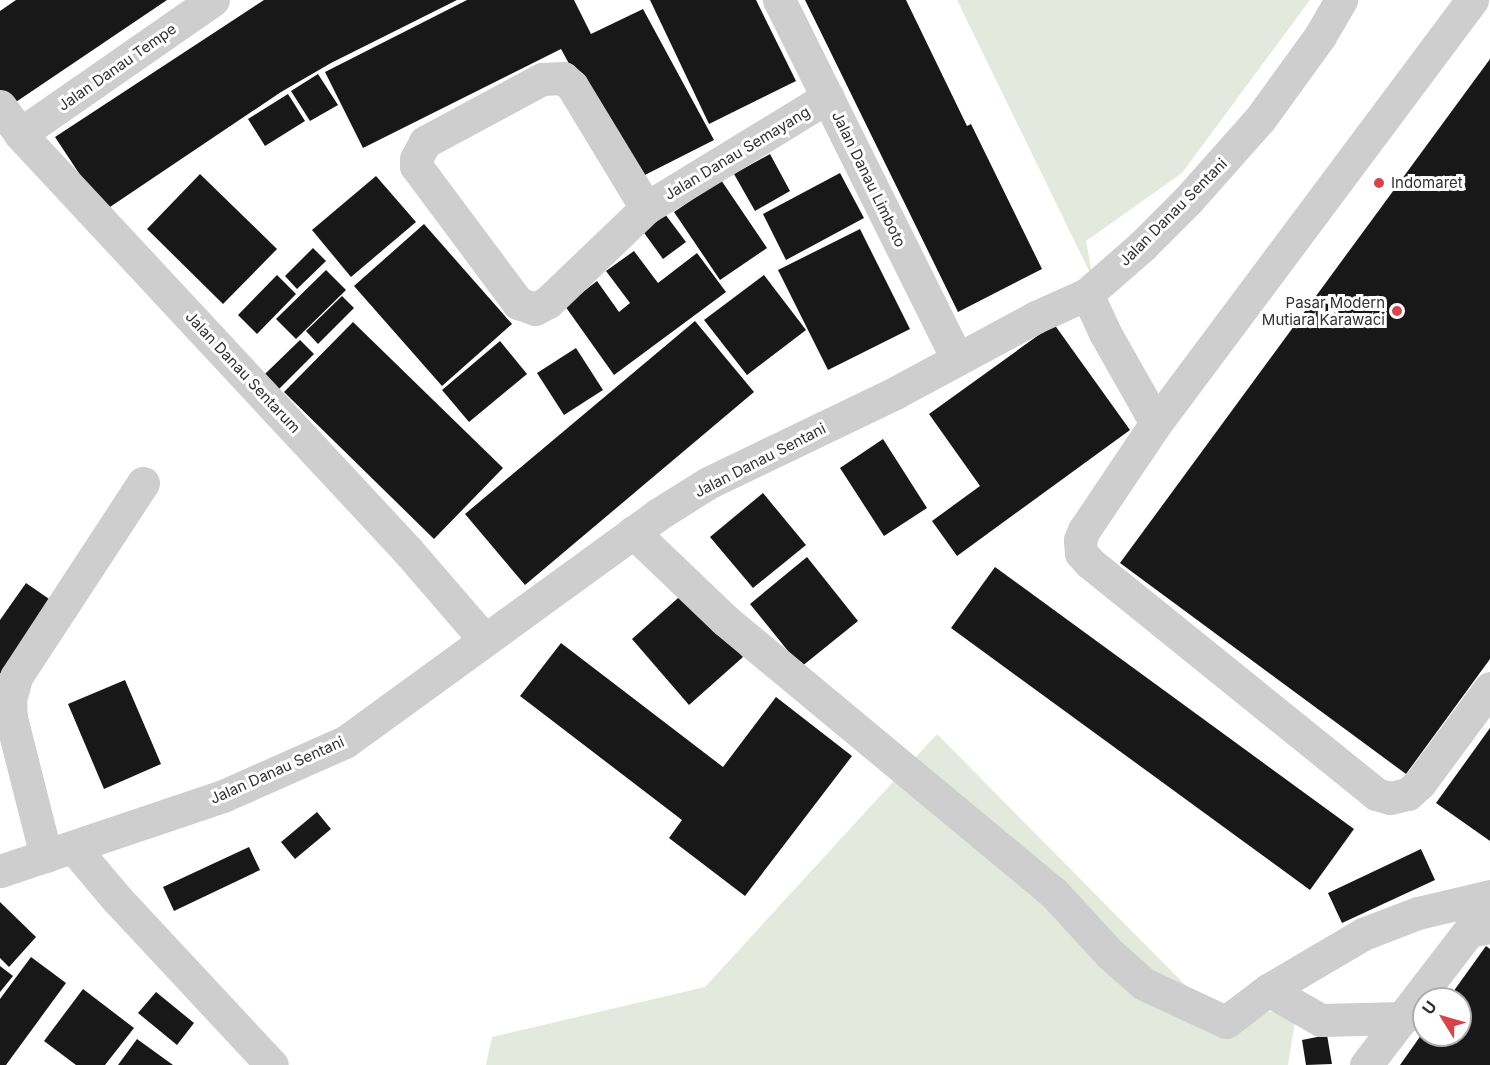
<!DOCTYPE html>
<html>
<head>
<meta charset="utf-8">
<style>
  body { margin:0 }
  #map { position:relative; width:1490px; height:1065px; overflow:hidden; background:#fff; font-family:Inter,sans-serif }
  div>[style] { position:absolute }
  .green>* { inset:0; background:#e3e9dd }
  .building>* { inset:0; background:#181818 }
  .minor>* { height:33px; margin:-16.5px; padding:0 16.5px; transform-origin:16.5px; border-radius:16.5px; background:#cecece }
  .dots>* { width:16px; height:16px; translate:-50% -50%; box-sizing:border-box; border:3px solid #fff; border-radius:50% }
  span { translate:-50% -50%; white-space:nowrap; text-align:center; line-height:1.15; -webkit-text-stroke:6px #fff; paint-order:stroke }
  .street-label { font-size:15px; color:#313131 }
  .poi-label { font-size:15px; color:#313131 }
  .left { translate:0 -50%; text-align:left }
  .right { translate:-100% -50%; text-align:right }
  .north { position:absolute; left:1412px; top:987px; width:60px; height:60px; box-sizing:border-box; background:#fff; border:2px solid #adadad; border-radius:50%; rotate:307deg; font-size:16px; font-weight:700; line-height:24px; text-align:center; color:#313131 }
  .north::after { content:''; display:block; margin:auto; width:21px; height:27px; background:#d5454c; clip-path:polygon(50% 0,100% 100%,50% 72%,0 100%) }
</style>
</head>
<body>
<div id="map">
  <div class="green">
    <div style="clip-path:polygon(957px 0,1310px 0,1182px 173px,1086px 241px,1093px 279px)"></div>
    <div style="clip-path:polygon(937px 734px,1203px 1003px,1296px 1015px,1288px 1065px,486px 1065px,492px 1037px,705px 987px)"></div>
  </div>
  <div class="building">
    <div style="clip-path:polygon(16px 0,167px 0,7px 108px,0 97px,0 11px)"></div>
    <div style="clip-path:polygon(264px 0,457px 0,331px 63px,281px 92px,104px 211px,55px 137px)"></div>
    <div style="clip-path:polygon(467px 0,574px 0,591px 34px,643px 9px,714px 140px,633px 181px,561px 49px,363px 148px,325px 72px)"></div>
    <div style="clip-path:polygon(650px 0,756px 0,796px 81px,709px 124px)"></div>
    <div style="clip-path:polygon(805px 0,906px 0,967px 126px,971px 124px,1042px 269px,958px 312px)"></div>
    <div style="clip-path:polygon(1490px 59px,1490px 659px,1406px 774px,1120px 563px)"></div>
    <div style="clip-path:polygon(318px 74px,338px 105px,310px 121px,291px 91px)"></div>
    <div style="clip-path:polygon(288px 94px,305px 121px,265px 146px,248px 119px)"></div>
    <div style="clip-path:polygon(770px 154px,790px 191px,755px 211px,734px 174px)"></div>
    <div style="clip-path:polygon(840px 173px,864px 218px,786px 260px,763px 214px)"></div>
    <div style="clip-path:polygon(200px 174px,277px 249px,223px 304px,147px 229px)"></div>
    <div style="clip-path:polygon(376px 176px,416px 222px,351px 277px,312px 230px)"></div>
    <div style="clip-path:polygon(721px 180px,767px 248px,720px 280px,674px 212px)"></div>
    <div style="clip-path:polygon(665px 214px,686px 242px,663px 259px,642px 230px)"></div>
    <div style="clip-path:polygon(424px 224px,512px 324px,442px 386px,354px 286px)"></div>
    <div style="clip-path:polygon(860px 229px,910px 329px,828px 370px,778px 270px)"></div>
    <div style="clip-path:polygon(313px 248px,326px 261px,297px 289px,285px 276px)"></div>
    <div style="clip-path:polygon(634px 251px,658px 283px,697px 253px,726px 292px,614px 375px,565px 306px,597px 281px,619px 312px,630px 303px,606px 271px)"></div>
    <div style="clip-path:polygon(326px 270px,346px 290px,296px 339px,276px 319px)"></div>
    <div style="clip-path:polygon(277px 275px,296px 294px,257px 334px,238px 315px)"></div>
    <div style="clip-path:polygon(764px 275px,806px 330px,747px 375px,704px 320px)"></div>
    <div style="clip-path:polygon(342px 296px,354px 308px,318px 344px,306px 331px)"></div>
    <div style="clip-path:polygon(695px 321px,754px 392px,525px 585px,465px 514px)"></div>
    <div style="clip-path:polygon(353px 322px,503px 468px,434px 539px,284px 392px)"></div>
    <div style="clip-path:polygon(1054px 324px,1130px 430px,957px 556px,932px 521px,980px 486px,929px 414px)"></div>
    <div style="clip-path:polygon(300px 340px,314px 354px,279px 389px,265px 374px)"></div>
    <div style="clip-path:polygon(500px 341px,527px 374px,469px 422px,442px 390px)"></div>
    <div style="clip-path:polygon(576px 348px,603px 390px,564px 415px,537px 373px)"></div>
    <div style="clip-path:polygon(883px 439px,927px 508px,884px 536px,840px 468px)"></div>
    <div style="clip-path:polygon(763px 493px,806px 545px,753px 588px,710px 537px)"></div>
    <div style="clip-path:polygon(807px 557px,858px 621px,801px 667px,750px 604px)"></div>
    <div style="clip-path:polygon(995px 567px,1354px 829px,1310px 890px,951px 628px)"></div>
    <div style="clip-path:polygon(26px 583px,52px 601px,0 674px,0 620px)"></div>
    <div style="clip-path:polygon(686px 591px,743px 657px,689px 705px,632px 639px)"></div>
    <div style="clip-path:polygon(561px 643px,723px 767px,776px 697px,852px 756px,745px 896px,669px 838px,682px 820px,520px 696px)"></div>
    <div style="clip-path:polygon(125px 680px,161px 764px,104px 789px,68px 704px)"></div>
    <div style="clip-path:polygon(1490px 728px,1490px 841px,1436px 803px)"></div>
    <div style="clip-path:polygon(317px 812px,331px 829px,295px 859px,281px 842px)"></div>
    <div style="clip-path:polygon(249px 847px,260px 870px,174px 911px,163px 887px)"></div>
    <div style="clip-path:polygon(1421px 849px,1435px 880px,1342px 923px,1328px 893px)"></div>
    <div style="clip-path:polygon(0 902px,36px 937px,9px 967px,0 958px)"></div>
    <div style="clip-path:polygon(1486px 946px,1490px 949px,1490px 1065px,1400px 1065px,1424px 1031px,1424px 1035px,1460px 1035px,1460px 999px,1448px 999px)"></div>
    <div style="clip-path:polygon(31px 957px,66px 983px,6px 1065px,0 1065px,0 999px)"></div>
    <div style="clip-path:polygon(0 966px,13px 976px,0 992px)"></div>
    <div style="clip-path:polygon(83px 989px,134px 1028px,105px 1065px,76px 1065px,44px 1041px)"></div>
    <div style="clip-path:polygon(156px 992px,194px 1023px,177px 1045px,138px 1013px)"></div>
    <div style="clip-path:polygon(1327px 1035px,1332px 1064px,1306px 1065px,1302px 1040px)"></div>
    <div style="clip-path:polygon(137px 1039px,173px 1065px,118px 1065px)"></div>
  </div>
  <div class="minor">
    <div style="left:779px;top:0;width:401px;rotate:63.6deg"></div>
    <div style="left:1472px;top:0;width:528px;rotate:126.76deg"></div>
    <div style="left:1156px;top:423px;width:129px;rotate:123.9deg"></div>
    <div style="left:1084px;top:530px;width:11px;rotate:112deg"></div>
    <div style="left:1080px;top:540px;width:13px;rotate:86deg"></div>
    <div style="left:1081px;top:553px;width:13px;rotate:48deg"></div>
    <div style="left:1090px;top:563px;width:368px;rotate:38.9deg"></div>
    <div style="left:1376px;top:794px;width:15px;rotate:16deg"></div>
    <div style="left:1390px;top:798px;width:18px;rotate:-13deg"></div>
    <div style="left:1408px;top:794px;width:16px;rotate:-43deg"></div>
    <div style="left:1420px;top:783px;width:118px;rotate:-53.6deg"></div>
    <div style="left:0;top:106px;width:34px;rotate:54deg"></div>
    <div style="left:20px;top:134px;width:570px;rotate:47.06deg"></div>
    <div style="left:408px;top:551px;width:116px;rotate:49.2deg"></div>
    <div style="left:20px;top:134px;width:235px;rotate:-34.8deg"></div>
    <div style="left:646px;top:208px;width:143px;rotate:-121.2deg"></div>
    <div style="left:572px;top:86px;width:12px;rotate:-138deg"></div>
    <div style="left:563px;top:78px;width:21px;rotate:177deg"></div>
    <div style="left:542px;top:79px;width:133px;rotate:151.7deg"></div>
    <div style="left:425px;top:142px;width:19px;rotate:118deg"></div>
    <div style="left:416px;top:159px;width:7px;rotate:90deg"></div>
    <div style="left:416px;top:166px;width:171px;rotate:53.3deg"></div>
    <div style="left:518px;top:303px;width:18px;rotate:19deg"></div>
    <div style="left:535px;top:309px;width:15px;rotate:-28deg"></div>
    <div style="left:548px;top:302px;width:136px;rotate:-43.8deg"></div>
    <div style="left:646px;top:208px;width:213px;rotate:-31.4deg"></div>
    <div style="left:1087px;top:294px;width:43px;rotate:65.2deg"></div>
    <div style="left:1105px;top:333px;width:103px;rotate:60.5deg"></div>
    <div style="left:633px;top:532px;width:127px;rotate:43.7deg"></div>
    <div style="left:725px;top:620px;width:426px;rotate:39.7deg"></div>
    <div style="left:1053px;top:892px;width:84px;rotate:47.4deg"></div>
    <div style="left:1110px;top:954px;width:45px;rotate:41.4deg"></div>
    <div style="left:1144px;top:984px;width:90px;rotate:24.9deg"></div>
    <div style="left:1226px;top:1022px;width:53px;rotate:-37.3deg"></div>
    <div style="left:1268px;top:990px;width:110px;rotate:-30.5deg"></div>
    <div style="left:1363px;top:934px;width:59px;rotate:-20.9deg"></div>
    <div style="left:1418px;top:913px;width:74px;rotate:-13.3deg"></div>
    <div style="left:74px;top:848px;width:67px;rotate:49.9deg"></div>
    <div style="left:117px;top:899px;width:227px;rotate:47deg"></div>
    <div style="left:46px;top:856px;width:142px;rotate:-104.2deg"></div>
    <div style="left:11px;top:718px;width:18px;rotate:-93deg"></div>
    <div style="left:10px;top:700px;width:24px;rotate:-75deg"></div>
    <div style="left:16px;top:677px;width:232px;rotate:-56.8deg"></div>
    <div style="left:0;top:871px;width:235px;rotate:-18.6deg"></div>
    <div style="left:223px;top:796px;width:133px;rotate:-23.9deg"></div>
    <div style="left:345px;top:742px;width:386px;rotate:-36deg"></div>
    <div style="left:657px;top:515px;width:60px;rotate:-32.1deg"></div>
    <div style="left:708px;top:483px;width:208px;rotate:-25.7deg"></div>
    <div style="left:895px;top:393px;width:160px;rotate:-28.3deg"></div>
    <div style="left:1036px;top:317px;width:56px;rotate:-24.3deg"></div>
    <div style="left:1087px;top:294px;width:73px;rotate:-41.1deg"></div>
    <div style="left:1142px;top:246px;width:65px;rotate:-45deg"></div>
    <div style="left:1188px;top:200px;width:108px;rotate:-48.4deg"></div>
    <div style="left:1260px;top:119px;width:102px;rotate:-54.1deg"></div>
    <div style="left:1320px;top:36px;width:42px;rotate:-59.7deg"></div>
    <div style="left:1268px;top:990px;width:61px;rotate:29.5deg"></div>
    <div style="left:1321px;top:1020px;width:82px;rotate:-1.4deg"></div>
    <div style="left:1366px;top:1065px;width:169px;rotate:-52.5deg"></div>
    <div style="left:1469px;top:931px;width:21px;rotate:-11deg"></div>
  </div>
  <div class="dots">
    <div style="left:1379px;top:183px;background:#d5454c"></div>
    <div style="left:1397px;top:311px;background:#d5454c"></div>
  </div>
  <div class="street-label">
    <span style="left:117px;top:67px;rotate:-35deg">Jalan Danau Tempe</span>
    <span style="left:737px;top:153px;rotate:-31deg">Jalan Danau Semayang</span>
    <span style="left:869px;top:179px;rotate:64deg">Jalan Danau Limboto</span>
    <span style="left:1173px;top:212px;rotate:-45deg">Jalan Danau Sentani</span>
    <span style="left:243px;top:372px;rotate:47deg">Jalan Danau Sentarum</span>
    <span style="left:760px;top:460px;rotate:-27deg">Jalan Danau Sentani</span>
    <span style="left:277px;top:770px;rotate:-24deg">Jalan Danau Sentani</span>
  </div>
  <div class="poi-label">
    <span class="left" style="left:1391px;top:183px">Indomaret</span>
    <span class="right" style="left:1385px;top:311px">Pasar Modern<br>Mutiara Karawaci</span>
  </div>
  <div class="north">U</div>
</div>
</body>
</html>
